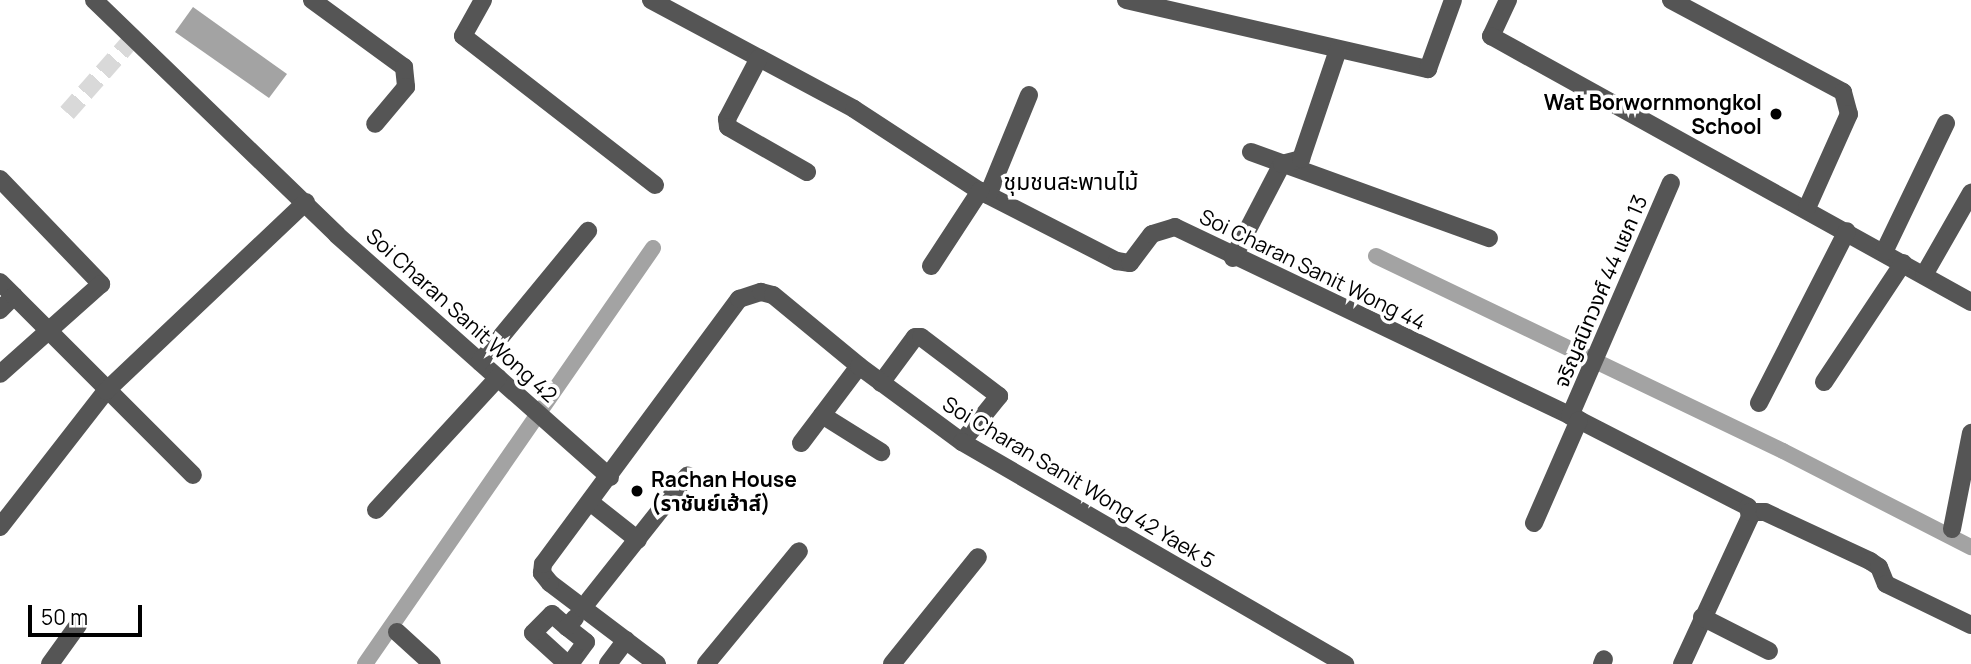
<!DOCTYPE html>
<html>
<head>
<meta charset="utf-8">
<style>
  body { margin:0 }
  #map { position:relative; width:1971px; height:664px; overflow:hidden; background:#fff; font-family:Manrope,"Noto Sans Thai",sans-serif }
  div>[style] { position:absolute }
  .water>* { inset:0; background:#a3a3a3 }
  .canal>* { height:16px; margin:-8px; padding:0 8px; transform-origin:8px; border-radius:8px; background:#a3a3a3 }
  .minor-tunnel>* { height:18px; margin-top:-9px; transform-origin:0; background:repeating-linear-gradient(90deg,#d9d9d9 0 18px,transparent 0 27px) }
  .minor>* { height:18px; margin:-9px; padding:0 9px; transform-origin:9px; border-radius:9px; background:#555 }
  .dots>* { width:19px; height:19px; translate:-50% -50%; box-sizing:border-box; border:4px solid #fff; border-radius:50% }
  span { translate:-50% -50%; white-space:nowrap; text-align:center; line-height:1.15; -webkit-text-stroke:7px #fff; paint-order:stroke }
  .poi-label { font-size:21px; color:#000; font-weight:700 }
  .right { translate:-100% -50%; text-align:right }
  .left { translate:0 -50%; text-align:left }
  .street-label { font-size:21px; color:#000 }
  .neighbourhood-label { font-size:23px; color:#000 }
  .scale { position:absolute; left:28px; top:605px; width:114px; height:32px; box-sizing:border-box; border:4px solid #000; border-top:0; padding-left:9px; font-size:21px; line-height:24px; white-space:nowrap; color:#000; -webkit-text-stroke:5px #fff; paint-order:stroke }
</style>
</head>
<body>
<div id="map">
  <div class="water">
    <div style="clip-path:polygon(193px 7px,287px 74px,269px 98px,175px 32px)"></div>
  </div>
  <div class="canal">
    <div style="left:1376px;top:256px;width:451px;rotate:25.6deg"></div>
    <div style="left:1783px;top:451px;width:211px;rotate:27.1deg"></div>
    <div style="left:365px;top:664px;width:506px;rotate:-55.3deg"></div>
  </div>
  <div class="minor-tunnel">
    <div style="left:67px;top:113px;width:101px;rotate:-48.6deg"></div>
  </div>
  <div class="minor">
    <div style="left:94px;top:0;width:338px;rotate:44deg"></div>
    <div style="left:337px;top:235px;width:365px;rotate:41.6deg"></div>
    <div style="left:312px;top:0;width:114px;rotate:36.1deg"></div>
    <div style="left:404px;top:67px;width:20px;rotate:84deg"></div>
    <div style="left:406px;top:87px;width:48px;rotate:130deg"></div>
    <div style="left:483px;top:0;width:41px;rotate:119.1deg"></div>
    <div style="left:463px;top:36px;width:243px;rotate:37.8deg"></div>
    <div style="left:651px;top:0;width:230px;rotate:28.2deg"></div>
    <div style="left:854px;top:109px;width:150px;rotate:33.1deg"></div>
    <div style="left:980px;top:191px;width:154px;rotate:27.1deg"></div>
    <div style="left:1117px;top:261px;width:13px;rotate:9deg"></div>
    <div style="left:1130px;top:263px;width:36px;rotate:-53deg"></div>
    <div style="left:1152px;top:234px;width:24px;rotate:-17deg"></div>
    <div style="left:1175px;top:227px;width:448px;rotate:25.5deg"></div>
    <div style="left:1579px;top:420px;width:190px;rotate:27.2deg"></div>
    <div style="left:1748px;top:507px;width:10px;rotate:79deg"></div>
    <div style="left:1750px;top:517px;width:162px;rotate:114.8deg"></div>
    <div style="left:1126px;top:0;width:310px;rotate:12.9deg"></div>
    <div style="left:1428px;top:69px;width:73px;rotate:-70.1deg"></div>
    <div style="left:1508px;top:0;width:40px;rotate:115deg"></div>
    <div style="left:1491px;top:36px;width:549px;rotate:28.99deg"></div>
    <div style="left:1671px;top:0;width:195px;rotate:28.1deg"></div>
    <div style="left:1843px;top:92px;width:23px;rotate:75deg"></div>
    <div style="left:1849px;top:114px;width:103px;rotate:114.1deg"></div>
    <div style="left:759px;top:58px;width:69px;rotate:117.7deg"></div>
    <div style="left:727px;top:119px;width:8px;rotate:83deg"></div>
    <div style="left:728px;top:127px;width:91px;rotate:29.7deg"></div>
    <div style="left:1251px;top:152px;width:253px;rotate:19.9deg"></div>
    <div style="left:0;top:179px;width:146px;rotate:46.1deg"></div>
    <div style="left:101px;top:284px;width:135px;rotate:138.3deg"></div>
    <div style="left:988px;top:195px;width:108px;rotate:-67.7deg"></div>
    <div style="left:1884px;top:252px;width:143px;rotate:-64.3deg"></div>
    <div style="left:1233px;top:258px;width:106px;rotate:-62.5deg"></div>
    <div style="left:1282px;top:164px;width:20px;rotate:-15deg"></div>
    <div style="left:1301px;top:159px;width:115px;rotate:-71.3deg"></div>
    <div style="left:931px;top:266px;width:90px;rotate:-56.8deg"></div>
    <div style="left:1924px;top:275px;width:95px;rotate:-60.2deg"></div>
    <div style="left:0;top:282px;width:20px;rotate:45deg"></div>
    <div style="left:14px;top:296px;width:20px;rotate:135deg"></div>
    <div style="left:14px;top:296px;width:253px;rotate:45deg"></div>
    <div style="left:480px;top:362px;width:170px;rotate:-50.5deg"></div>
    <div style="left:1824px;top:382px;width:143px;rotate:-56.4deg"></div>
    <div style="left:881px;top:383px;width:57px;rotate:-53.5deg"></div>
    <div style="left:915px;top:337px;width:6px"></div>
    <div style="left:921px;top:337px;width:98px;rotate:37.1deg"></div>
    <div style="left:999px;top:396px;width:59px;rotate:128.8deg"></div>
    <div style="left:1759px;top:403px;width:193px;rotate:-62.9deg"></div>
    <div style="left:822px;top:415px;width:70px;rotate:32.1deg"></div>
    <div style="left:1570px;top:416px;width:254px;rotate:-66.6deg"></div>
    <div style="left:801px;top:443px;width:96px;rotate:-53deg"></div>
    <div style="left:590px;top:502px;width:61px;rotate:38.4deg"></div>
    <div style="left:376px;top:510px;width:180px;rotate:-47.3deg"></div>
    <div style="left:1750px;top:512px;width:15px"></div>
    <div style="left:1765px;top:512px;width:116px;rotate:25deg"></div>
    <div style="left:1870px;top:561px;width:11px;rotate:34deg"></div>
    <div style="left:1879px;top:567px;width:18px;rotate:68deg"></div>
    <div style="left:1886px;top:584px;width:94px;rotate:25.8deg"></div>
    <div style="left:1534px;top:523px;width:112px;rotate:-66.4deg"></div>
    <div style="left:0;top:527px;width:172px;rotate:-52.1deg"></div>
    <div style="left:106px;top:391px;width:275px;rotate:-43.4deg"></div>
    <div style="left:1952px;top:529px;width:98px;rotate:-78.8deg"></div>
    <div style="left:589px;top:600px;width:159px;rotate:-51.6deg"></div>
    <div style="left:1702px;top:617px;width:75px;rotate:26.9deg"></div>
    <div style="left:397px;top:632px;width:47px;rotate:42.4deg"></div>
    <div style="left:50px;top:664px;width:48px;rotate:-54.3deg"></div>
    <div style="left:567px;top:664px;width:46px;rotate:-137.6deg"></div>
    <div style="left:533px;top:633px;width:27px;rotate:-45deg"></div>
    <div style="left:552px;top:614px;width:20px;rotate:41deg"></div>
    <div style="left:570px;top:664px;width:27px;rotate:-54deg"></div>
    <div style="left:586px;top:642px;width:24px;rotate:-142deg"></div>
    <div style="left:567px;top:627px;width:12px;rotate:-48deg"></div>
    <div style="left:608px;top:664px;width:30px;rotate:-53deg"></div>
    <div style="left:657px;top:664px;width:134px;rotate:-142.9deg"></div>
    <div style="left:550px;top:583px;width:13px;rotate:-129deg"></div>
    <div style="left:542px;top:573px;width:9px;rotate:-84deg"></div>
    <div style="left:543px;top:564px;width:330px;rotate:-53.5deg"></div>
    <div style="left:739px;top:299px;width:23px;rotate:-18deg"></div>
    <div style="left:761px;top:292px;width:12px;rotate:14deg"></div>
    <div style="left:773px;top:295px;width:112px;rotate:39.5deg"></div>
    <div style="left:859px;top:366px;width:128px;rotate:36.4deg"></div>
    <div style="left:962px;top:442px;width:443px;rotate:30.1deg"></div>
    <div style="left:706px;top:664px;width:146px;rotate:-50.5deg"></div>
    <div style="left:892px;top:664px;width:137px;rotate:-51.2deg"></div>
    <div style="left:1602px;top:664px;width:5px;rotate:-68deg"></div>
  </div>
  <div class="dots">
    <div style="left:1776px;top:114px;background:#000"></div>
    <div style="left:637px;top:491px;background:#000"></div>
  </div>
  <div class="poi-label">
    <span class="right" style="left:1762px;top:114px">Wat Borwornmongkol<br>School</span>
    <span class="left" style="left:651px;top:491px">Rachan House<br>(ราชันย์เฮ้าส์)</span>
  </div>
  <div class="street-label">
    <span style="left:1313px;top:269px;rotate:26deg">Soi Charan Sanit Wong 44</span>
    <span style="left:1600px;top:291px;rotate:-67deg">จริญสนิทวงศ์ 44 แยก 13</span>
    <span style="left:462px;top:315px;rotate:42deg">Soi Charan Sanit Wong 42</span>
    <span style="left:1079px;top:482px;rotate:31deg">Soi Charan Sanit Wong 42 Yaek 5</span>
  </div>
  <div class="neighbourhood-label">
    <span style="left:1071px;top:181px">ชุมชนสะพานไม้</span>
  </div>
  <div class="scale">50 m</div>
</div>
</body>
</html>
